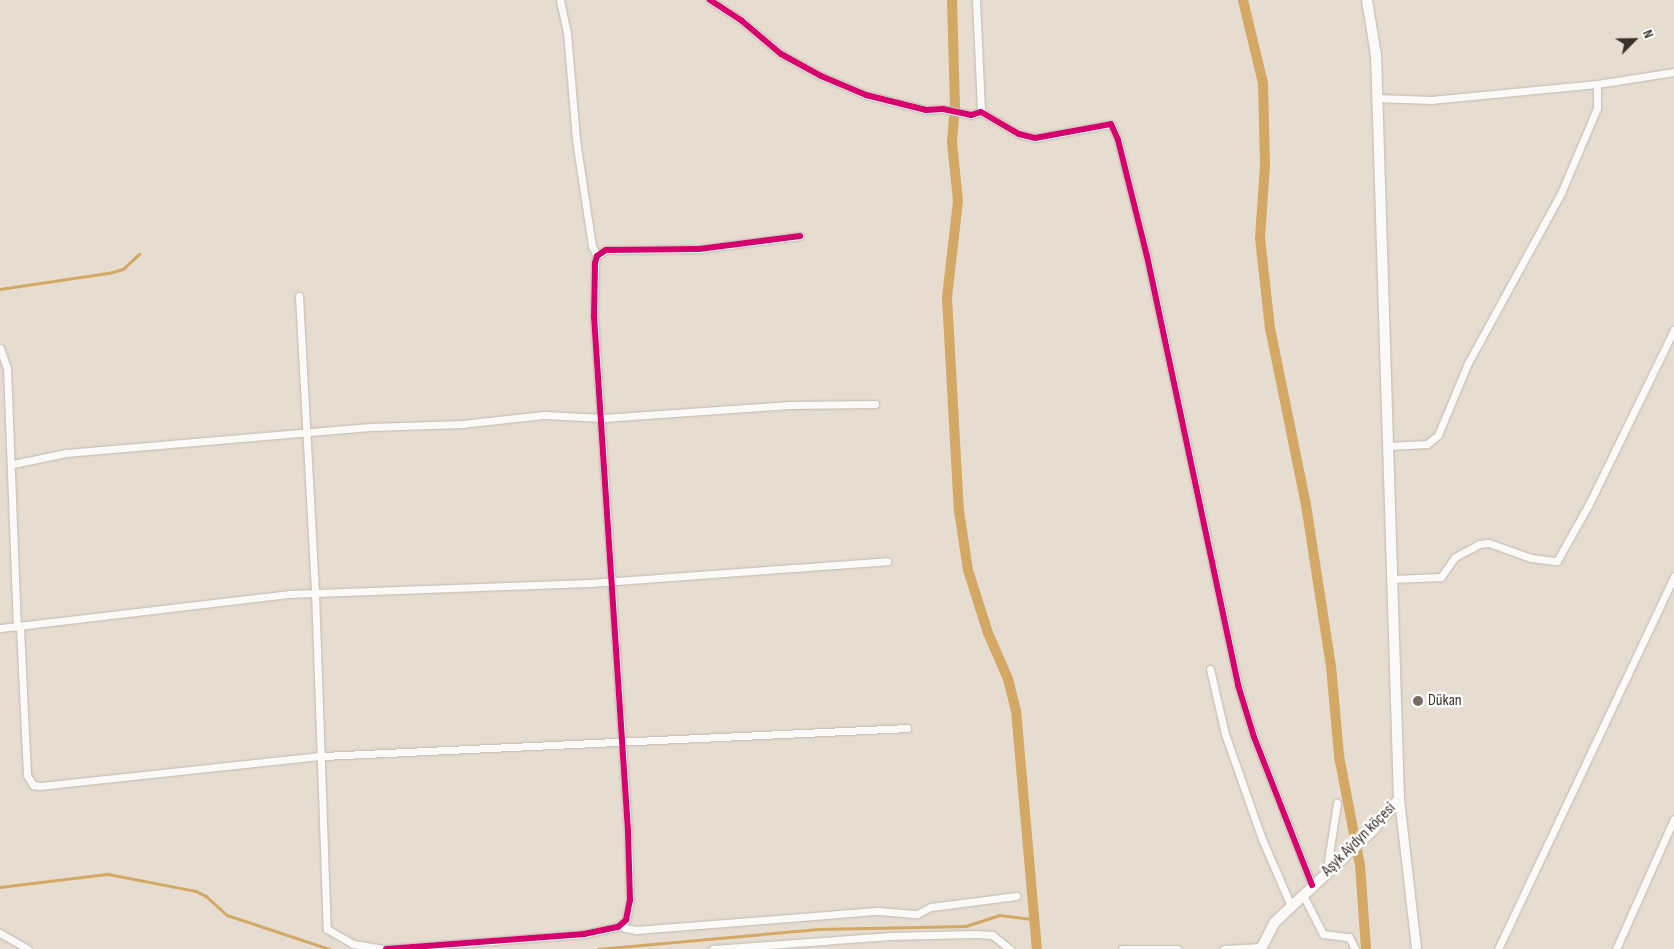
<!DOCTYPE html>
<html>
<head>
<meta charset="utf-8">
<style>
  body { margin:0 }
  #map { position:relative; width:1674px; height:949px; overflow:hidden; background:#e6ddd0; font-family:"Sofia Sans Condensed",sans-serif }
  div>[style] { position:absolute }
  .stream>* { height:2.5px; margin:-1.25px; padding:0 1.25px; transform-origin:1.25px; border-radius:1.25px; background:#d3a864 }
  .canal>* { height:10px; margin:-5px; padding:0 5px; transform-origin:5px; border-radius:5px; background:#d3a864 }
  .roads { filter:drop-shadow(0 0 1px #c0b9ae) drop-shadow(0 0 1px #c0b9ae) }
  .minor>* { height:7px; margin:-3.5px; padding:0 3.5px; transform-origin:3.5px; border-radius:3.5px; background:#fbfaf8 }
  .tertiary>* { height:9px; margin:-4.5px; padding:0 4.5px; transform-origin:4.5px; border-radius:4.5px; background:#fbfaf8 }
  .secondary>* { height:10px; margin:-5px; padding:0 5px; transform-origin:5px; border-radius:5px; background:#fbfaf8 }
  .cycleway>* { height:6px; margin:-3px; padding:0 3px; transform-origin:3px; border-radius:3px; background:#d6006c }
  .dots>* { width:14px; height:14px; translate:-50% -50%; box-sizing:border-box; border:2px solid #fff; border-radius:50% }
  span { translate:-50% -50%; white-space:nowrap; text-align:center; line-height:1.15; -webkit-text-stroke:5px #fff; paint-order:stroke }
  .poi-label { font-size:16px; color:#39322a }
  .left { translate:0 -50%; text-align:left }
  .street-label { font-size:16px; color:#39322a }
  .north { position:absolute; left:1609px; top:15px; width:50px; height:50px; -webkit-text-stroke:4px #fff; paint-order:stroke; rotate:67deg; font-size:14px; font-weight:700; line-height:20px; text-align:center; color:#39322a }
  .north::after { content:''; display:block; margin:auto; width:18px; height:22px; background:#39322a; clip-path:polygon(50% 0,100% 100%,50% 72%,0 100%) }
</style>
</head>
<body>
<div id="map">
  <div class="stream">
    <div style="left:0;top:289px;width:110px;rotate:-8.4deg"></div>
    <div style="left:109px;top:273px;width:15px;rotate:-16deg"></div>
    <div style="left:123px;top:269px;width:22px;rotate:-43deg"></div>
    <div style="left:0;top:887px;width:109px;rotate:-6.9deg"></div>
    <div style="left:108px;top:874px;width:90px;rotate:10.9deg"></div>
    <div style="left:196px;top:891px;width:11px;rotate:27deg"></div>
    <div style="left:206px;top:896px;width:28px;rotate:42deg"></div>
    <div style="left:227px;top:915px;width:108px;rotate:18.3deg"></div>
    <div style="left:598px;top:949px;width:221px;rotate:-5.2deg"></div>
    <div style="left:818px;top:929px;width:148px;rotate:-1.2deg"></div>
    <div style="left:966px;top:926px;width:35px;rotate:-18deg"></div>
    <div style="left:999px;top:915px;width:35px;rotate:7deg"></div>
  </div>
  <div class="canal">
    <div style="left:952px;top:0;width:107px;rotate:88.4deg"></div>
    <div style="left:955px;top:107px;width:35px;rotate:95deg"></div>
    <div style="left:952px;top:142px;width:59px;rotate:84.2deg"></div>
    <div style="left:958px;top:201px;width:98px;rotate:96.5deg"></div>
    <div style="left:947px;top:298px;width:213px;rotate:86.8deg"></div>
    <div style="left:959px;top:511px;width:60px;rotate:81.3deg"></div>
    <div style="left:968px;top:570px;width:66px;rotate:72.4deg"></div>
    <div style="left:988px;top:633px;width:50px;rotate:66.5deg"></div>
    <div style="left:1008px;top:679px;width:32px;rotate:76deg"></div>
    <div style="left:1016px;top:710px;width:240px;rotate:85deg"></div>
    <div style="left:1243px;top:0;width:85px;rotate:76.5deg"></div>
    <div style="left:1263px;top:83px;width:82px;rotate:88.6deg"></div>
    <div style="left:1265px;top:165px;width:73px;rotate:93.9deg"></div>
    <div style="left:1260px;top:238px;width:91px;rotate:83.7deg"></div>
    <div style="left:1270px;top:328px;width:181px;rotate:78.5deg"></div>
    <div style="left:1306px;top:505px;width:163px;rotate:81.2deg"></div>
    <div style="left:1331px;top:666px;width:90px;rotate:84.9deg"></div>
    <div style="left:1339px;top:756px;width:111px;rotate:79.1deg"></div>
    <div style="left:1360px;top:865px;width:84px;rotate:85.9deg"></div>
  </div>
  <div class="roads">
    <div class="minor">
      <div style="left:560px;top:0;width:33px;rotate:78deg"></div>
      <div style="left:567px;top:32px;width:108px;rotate:85.2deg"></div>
      <div style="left:576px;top:140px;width:107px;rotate:81.4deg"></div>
      <div style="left:592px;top:246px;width:11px;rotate:63deg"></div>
      <div style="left:710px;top:0;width:38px;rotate:33deg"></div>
      <div style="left:742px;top:21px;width:51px;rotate:40.2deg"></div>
      <div style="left:781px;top:54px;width:46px;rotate:28.8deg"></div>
      <div style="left:821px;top:76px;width:49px;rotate:22.9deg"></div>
      <div style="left:866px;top:95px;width:62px;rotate:14deg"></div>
      <div style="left:926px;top:110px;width:17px;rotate:-3deg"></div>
      <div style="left:943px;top:109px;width:29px;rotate:12deg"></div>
      <div style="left:971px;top:115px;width:10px;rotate:-17deg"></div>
      <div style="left:981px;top:112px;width:44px;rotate:30.1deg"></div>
      <div style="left:1019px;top:134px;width:16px;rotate:14deg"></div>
      <div style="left:1035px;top:138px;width:77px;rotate:-10.4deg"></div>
      <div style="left:1111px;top:124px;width:17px;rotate:66deg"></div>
      <div style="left:1118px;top:140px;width:120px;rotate:76deg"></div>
      <div style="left:1147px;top:256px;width:439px;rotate:78deg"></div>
      <div style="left:1238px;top:685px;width:54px;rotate:72.9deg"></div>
      <div style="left:1254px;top:737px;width:159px;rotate:68.6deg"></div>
      <div style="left:976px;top:0;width:112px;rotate:87.4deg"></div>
      <div style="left:1377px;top:98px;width:54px;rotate:2.1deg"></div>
      <div style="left:1431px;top:100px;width:167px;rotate:-5.5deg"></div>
      <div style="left:1597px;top:84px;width:78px;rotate:-8.9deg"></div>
      <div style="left:299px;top:296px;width:296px;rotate:86.9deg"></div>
      <div style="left:315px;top:592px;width:337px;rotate:88deg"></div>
      <div style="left:327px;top:929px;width:30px;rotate:30deg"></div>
      <div style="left:353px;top:944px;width:30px;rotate:9deg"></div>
      <div style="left:0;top:348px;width:21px;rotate:71deg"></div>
      <div style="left:7px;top:368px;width:259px;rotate:87.8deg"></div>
      <div style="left:1389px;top:446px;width:38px;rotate:-3deg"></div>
      <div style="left:1427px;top:444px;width:14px;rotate:-39deg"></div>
      <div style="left:1438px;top:435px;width:78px;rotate:-67.4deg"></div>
      <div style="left:1468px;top:363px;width:194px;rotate:-61.3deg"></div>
      <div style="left:1561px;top:193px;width:92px;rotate:-67deg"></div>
      <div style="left:1597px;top:108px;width:24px;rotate:-90deg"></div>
      <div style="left:13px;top:464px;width:54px;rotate:-11.7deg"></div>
      <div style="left:66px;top:453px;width:305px;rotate:-4.9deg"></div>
      <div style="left:370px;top:427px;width:92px;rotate:-1.9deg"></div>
      <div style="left:462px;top:424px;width:82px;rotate:-6.3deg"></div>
      <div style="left:544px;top:415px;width:59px;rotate:2.9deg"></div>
      <div style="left:603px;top:418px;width:187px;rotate:-4deg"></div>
      <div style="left:790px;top:405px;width:85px;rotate:-0.7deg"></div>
      <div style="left:1393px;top:579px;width:48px;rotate:-2.4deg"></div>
      <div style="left:1441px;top:577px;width:24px;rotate:-55deg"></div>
      <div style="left:1455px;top:557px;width:27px;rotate:-28deg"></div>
      <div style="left:1479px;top:544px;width:10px;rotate:-6deg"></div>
      <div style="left:1489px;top:543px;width:45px;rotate:19.7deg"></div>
      <div style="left:1531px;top:558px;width:26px;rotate:7deg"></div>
      <div style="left:1557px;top:561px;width:65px;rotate:-60.7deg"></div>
      <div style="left:1589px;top:504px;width:194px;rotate:-64deg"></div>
      <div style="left:20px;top:627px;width:148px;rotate:87.3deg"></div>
      <div style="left:27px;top:775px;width:12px;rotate:59deg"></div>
      <div style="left:33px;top:785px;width:7px;rotate:8deg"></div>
      <div style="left:40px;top:786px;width:285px;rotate:-6.1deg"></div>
      <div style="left:323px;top:756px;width:585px;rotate:-2.74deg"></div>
      <div style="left:0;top:628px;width:291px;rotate:-6.7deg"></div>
      <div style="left:289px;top:594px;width:301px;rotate:-2.1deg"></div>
      <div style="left:590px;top:583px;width:298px;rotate:-4.2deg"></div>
      <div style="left:1210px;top:669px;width:67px;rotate:77deg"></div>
      <div style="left:1225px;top:734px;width:111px;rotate:70.6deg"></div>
      <div style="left:1262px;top:839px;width:73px;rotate:66.6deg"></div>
      <div style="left:1326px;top:874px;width:72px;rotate:-81.2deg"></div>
      <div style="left:1303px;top:895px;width:44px;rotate:62.9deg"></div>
      <div style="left:1323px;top:934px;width:26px;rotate:7deg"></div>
      <div style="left:1349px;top:937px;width:13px;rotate:63deg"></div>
      <div style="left:622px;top:924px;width:5px;rotate:53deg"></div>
      <div style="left:625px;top:928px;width:11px;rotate:10deg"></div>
      <div style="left:636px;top:930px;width:244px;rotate:-4.5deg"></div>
      <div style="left:879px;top:911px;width:38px;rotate:5deg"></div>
      <div style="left:917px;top:914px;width:16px;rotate:-27deg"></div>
      <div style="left:931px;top:907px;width:86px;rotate:-7.4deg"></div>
      <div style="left:0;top:933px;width:32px;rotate:30deg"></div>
      <div style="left:386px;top:949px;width:199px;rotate:-4.3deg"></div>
      <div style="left:584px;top:934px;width:35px;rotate:-12deg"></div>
      <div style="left:618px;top:927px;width:11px;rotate:-41deg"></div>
      <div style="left:626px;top:920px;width:20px;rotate:-79deg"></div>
      <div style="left:630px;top:900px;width:69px;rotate:-91.7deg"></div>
      <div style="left:628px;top:831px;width:515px;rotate:-93.78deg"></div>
      <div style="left:594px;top:317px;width:54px;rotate:-88.9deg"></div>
      <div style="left:595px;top:263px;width:7px;rotate:-74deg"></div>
      <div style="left:597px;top:256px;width:11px;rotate:-34deg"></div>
      <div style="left:606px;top:250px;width:93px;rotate:-0.6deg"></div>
      <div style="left:699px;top:249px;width:102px;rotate:-7.3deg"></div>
      <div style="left:713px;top:949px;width:175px;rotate:-4.2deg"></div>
      <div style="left:888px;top:936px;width:88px;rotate:-1.3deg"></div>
      <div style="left:976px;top:934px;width:16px;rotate:4deg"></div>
      <div style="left:992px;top:935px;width:23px;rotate:38deg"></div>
      <div style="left:1122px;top:949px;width:55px"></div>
      <div style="left:1224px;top:949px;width:37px;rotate:-3deg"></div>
      <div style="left:1498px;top:949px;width:412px;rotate:-64.7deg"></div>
      <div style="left:1616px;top:949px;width:142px;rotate:-66deg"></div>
    </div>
    <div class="tertiary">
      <div style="left:1399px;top:799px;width:151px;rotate:83.5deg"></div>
    </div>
    <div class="secondary">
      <div style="left:1261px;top:949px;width:30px;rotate:-63deg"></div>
      <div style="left:1275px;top:922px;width:134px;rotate:-43.2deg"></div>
      <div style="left:1373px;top:830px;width:40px;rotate:-50deg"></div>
      <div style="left:1399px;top:799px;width:744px;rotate:-91.77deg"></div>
      <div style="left:1376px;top:55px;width:56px;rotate:-99.3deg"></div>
    </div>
  </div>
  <div class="cycleway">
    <div style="left:710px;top:0;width:38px;rotate:33deg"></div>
    <div style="left:742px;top:21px;width:51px;rotate:40.2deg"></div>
    <div style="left:781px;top:54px;width:46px;rotate:28.8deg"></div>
    <div style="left:821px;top:76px;width:49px;rotate:22.9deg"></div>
    <div style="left:866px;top:95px;width:62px;rotate:14deg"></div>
    <div style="left:926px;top:110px;width:17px;rotate:-3deg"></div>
    <div style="left:943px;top:109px;width:29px;rotate:12deg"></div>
    <div style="left:971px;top:115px;width:10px;rotate:-17deg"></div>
    <div style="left:981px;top:112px;width:44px;rotate:30.1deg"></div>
    <div style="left:1019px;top:134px;width:16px;rotate:14deg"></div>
    <div style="left:1035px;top:138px;width:77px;rotate:-10.4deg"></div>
    <div style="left:1111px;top:124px;width:17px;rotate:66deg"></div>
    <div style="left:1118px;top:140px;width:120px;rotate:76deg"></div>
    <div style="left:1147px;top:256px;width:439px;rotate:78deg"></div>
    <div style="left:1238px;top:685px;width:54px;rotate:72.9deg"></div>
    <div style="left:1254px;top:737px;width:159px;rotate:68.6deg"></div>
    <div style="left:386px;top:949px;width:199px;rotate:-4.3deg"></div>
    <div style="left:584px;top:934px;width:35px;rotate:-12deg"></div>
    <div style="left:618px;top:927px;width:11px;rotate:-41deg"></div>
    <div style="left:626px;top:920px;width:20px;rotate:-79deg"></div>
    <div style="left:630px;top:900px;width:69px;rotate:-91.7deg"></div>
    <div style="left:628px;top:831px;width:515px;rotate:-93.78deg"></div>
    <div style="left:594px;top:317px;width:54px;rotate:-88.9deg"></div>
    <div style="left:595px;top:263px;width:7px;rotate:-74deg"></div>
    <div style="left:597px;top:256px;width:11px;rotate:-34deg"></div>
    <div style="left:606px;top:250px;width:93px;rotate:-0.6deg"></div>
    <div style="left:699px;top:249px;width:102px;rotate:-7.3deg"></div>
  </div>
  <div class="dots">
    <div style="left:1418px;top:701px;background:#766e64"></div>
  </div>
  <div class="poi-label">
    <span class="left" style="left:1428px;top:701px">Dükan</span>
  </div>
  <div class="street-label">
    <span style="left:1359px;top:840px;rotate:-45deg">Aşyk Aýdyn köçesi</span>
  </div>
  <div class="north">N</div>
</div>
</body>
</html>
